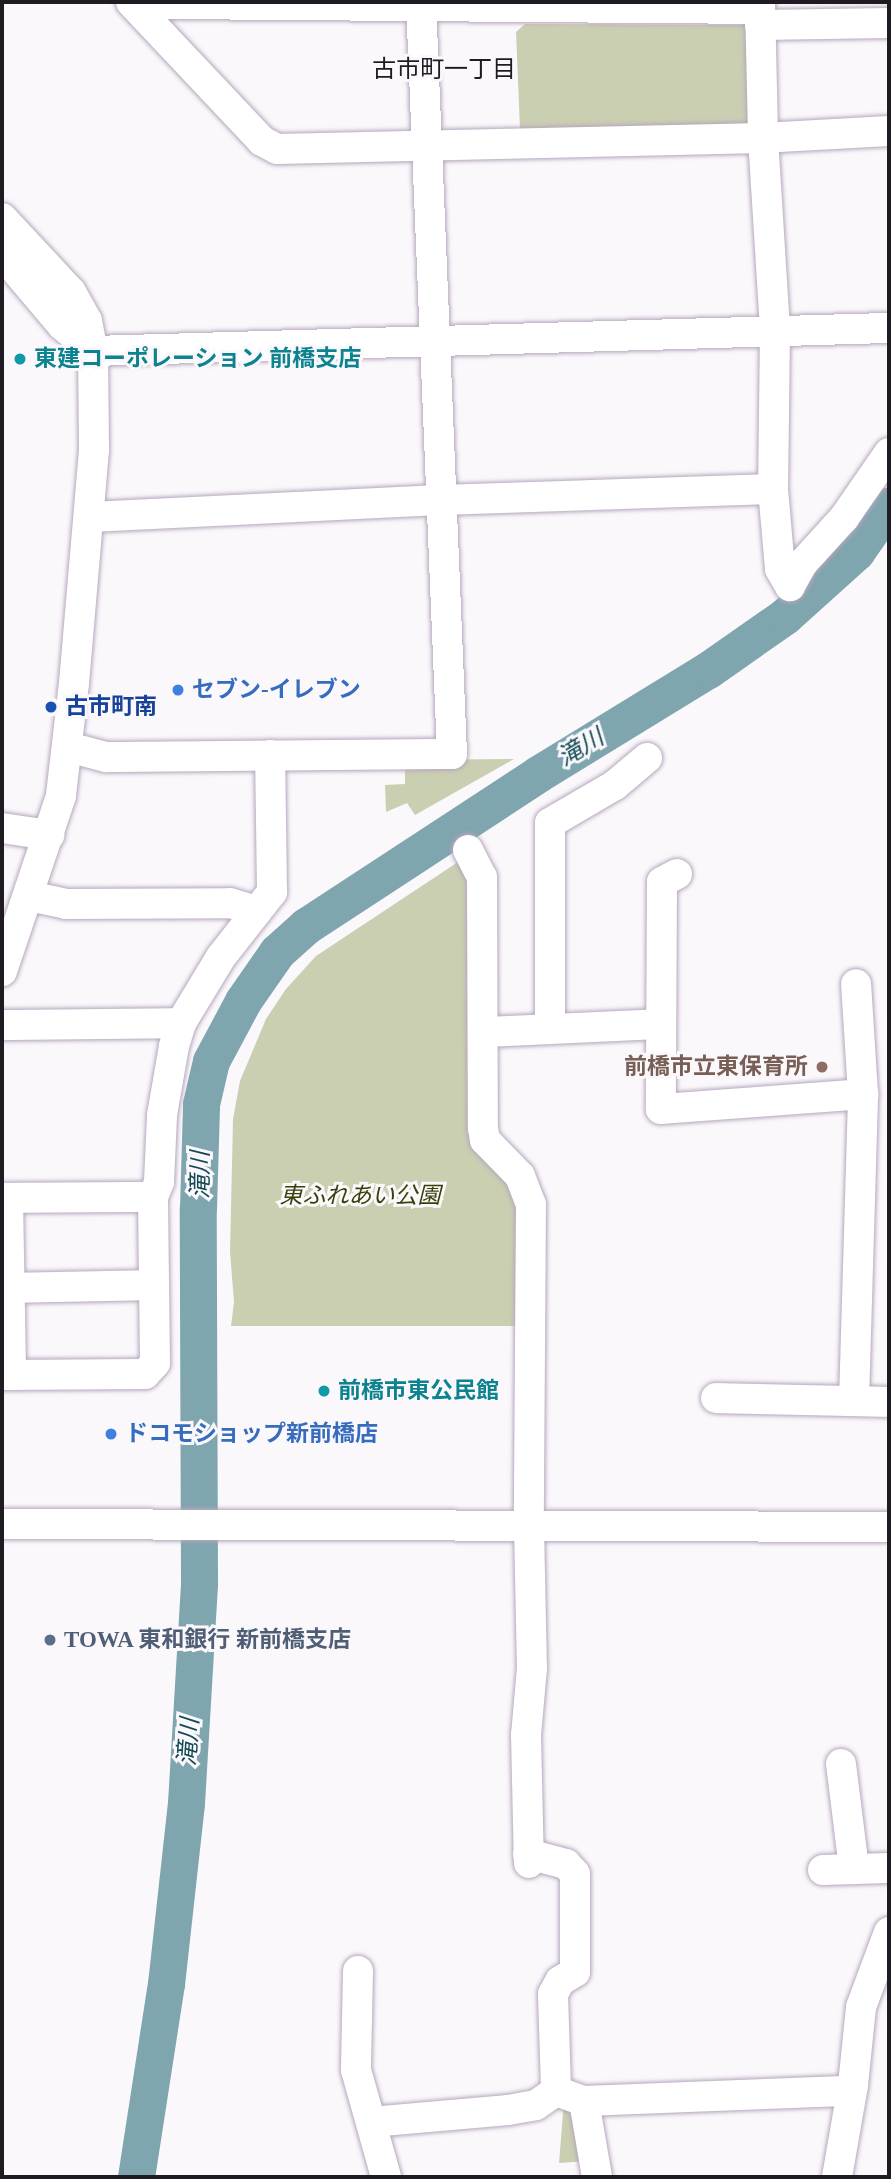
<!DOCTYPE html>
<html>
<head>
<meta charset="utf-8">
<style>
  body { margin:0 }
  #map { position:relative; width:891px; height:2179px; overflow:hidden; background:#fbf8fc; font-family:"Times New Roman","Noto Sans JP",serif }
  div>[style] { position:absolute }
  .green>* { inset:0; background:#cacfb1 }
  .river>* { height:37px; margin:-18.5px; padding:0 18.5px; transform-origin:18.5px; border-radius:18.5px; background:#7fa5ae }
  .roads { filter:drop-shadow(0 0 2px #b6a7bd) drop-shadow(0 0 2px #b6a7bd) }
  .minor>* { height:30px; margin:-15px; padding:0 15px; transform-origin:15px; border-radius:15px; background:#fff }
  .dots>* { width:19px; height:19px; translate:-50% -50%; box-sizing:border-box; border:4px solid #fbf8fc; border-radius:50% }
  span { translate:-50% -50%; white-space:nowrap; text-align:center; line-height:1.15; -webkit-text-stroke:6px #fbf8fc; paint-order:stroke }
  .culture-label { font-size:23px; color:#0d838f; font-weight:700 }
  .left { translate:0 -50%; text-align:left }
  .shop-label { font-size:23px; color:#366cbe; font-weight:700 }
  .transit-label { font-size:23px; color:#164399; font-weight:700 }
  .education-label { font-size:23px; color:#785e54; font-weight:700 }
  .right { translate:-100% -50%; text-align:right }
  .park-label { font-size:23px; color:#3a400a; font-style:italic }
  .service-label { font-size:23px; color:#4e5e75; font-weight:700 }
  .neighbourhood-label { font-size:24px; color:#201b23 }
  .water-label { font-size:24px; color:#134a55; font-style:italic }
  .frame { position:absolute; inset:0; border:4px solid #201b23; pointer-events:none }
</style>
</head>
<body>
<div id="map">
  <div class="green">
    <div style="clip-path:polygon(525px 24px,746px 25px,754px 33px,750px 130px,520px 129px,516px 32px)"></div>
    <div style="clip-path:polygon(514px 759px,415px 815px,407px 803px,386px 812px,385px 785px,405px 784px,405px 760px)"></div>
    <div style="clip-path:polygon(461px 860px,471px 866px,475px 1128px,514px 1185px,521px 1205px,521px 1326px,231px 1326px,234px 1302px,230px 1252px,233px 1119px,240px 1081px,266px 1019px,286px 989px,316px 956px)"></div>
    <div style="clip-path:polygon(564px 2101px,580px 2106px,589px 2161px,559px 2163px)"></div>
  </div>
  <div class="river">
    <div style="left:136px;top:2177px;width:195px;rotate:-81.2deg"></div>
    <div style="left:166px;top:1984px;width:182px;rotate:-83.7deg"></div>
    <div style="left:186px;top:1803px;width:220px;rotate:-86.6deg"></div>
    <div style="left:199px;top:1583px;width:375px;rotate:-90.2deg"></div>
    <div style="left:198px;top:1208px;width:104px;rotate:-88.3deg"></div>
    <div style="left:201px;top:1104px;width:44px;rotate:-76.9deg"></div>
    <div style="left:211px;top:1061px;width:68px;rotate:-61.9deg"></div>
    <div style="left:243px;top:1001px;width:60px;rotate:-55.2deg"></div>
    <div style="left:277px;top:952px;width:39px;rotate:-42deg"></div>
    <div style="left:306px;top:926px;width:277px;rotate:-33.2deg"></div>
    <div style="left:538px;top:774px;width:199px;rotate:-31.5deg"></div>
    <div style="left:708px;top:670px;width:94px;rotate:-35deg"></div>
    <div style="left:785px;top:616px;width:96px;rotate:-42deg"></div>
    <div style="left:856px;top:552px;width:57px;rotate:-54.9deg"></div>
  </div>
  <div class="roads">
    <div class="minor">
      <div style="left:131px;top:2px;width:191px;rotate:46.7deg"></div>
      <div style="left:262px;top:141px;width:17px;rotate:28deg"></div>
      <div style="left:277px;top:149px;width:486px;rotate:-1.3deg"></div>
      <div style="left:763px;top:138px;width:126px;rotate:-3.2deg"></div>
      <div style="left:760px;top:2px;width:136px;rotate:88.7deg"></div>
      <div style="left:763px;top:138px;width:193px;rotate:86.4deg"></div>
      <div style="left:775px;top:331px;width:158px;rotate:90.7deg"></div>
      <div style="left:773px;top:489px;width:80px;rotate:85deg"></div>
      <div style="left:780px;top:569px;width:20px;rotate:60deg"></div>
      <div style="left:143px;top:14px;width:17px;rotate:-33deg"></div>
      <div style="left:157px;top:5px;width:12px;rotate:-5deg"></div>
      <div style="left:169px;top:4px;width:591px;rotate:0.48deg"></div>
      <div style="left:760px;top:25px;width:129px;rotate:-0.9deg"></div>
      <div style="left:2px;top:218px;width:101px;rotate:47deg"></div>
      <div style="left:71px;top:292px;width:33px;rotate:61deg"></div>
      <div style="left:87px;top:321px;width:31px;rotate:79deg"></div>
      <div style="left:93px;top:351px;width:99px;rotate:89.4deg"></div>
      <div style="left:94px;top:450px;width:234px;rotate:94.9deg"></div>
      <div style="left:74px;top:683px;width:114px;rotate:96.6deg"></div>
      <div style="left:61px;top:796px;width:185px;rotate:108.6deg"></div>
      <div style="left:2px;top:254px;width:93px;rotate:49.8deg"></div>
      <div style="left:62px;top:325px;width:40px;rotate:40deg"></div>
      <div style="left:93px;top:351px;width:796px;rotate:-1.66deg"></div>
      <div style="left:90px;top:517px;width:350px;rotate:-2.8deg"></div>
      <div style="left:440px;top:500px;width:333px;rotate:-1.9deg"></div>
      <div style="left:790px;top:586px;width:26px;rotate:-61deg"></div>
      <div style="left:803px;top:563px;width:61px;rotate:-47.7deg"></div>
      <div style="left:844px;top:518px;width:79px;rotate:-55.3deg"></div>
      <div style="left:68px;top:747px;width:39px;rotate:15deg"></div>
      <div style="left:106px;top:757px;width:346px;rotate:-0.5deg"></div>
      <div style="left:452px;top:754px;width:753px;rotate:-92.36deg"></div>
      <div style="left:2px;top:828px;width:48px;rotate:8.5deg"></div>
      <div style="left:468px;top:850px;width:30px;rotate:63deg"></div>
      <div style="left:482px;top:877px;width:251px;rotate:89.8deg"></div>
      <div style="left:483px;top:1128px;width:12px;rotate:81deg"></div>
      <div style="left:485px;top:1140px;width:50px;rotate:45.8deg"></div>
      <div style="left:520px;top:1176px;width:30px;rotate:69deg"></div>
      <div style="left:531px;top:1204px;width:323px;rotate:90.4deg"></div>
      <div style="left:529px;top:1527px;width:141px;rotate:88.8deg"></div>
      <div style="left:532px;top:1668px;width:67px;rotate:95.1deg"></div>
      <div style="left:526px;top:1735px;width:128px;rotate:88.7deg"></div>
      <div style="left:677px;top:874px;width:17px;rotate:152deg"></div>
      <div style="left:662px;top:882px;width:227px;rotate:90.3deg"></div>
      <div style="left:661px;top:1109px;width:203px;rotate:-4.2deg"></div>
      <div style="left:29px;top:896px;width:38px;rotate:12deg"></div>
      <div style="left:66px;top:904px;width:164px;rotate:-0.3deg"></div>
      <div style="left:230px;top:903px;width:28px;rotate:17deg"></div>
      <div style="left:2px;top:1025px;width:179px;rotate:-0.6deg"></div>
      <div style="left:550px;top:1028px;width:205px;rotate:-90deg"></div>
      <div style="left:550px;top:823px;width:75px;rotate:-30.3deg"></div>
      <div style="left:615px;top:785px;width:42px;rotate:-40.2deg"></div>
      <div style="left:485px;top:1032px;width:175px;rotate:-2.6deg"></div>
      <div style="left:2px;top:1198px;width:151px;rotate:-0.4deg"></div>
      <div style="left:8px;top:1198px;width:177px;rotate:89deg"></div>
      <div style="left:9px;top:1288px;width:145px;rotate:-1.2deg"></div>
      <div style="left:2px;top:1375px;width:143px;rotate:-0.4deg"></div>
      <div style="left:145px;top:1374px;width:15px;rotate:-48deg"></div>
      <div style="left:155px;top:1363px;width:166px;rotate:-90.7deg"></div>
      <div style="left:153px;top:1197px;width:16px;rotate:-68deg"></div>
      <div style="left:159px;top:1182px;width:67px;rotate:-87.4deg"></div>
      <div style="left:162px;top:1115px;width:70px;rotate:-80.1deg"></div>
      <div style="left:174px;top:1046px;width:24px;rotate:-73deg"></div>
      <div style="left:181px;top:1023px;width:77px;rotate:-58.8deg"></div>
      <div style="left:221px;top:957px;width:83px;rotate:-51.9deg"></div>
      <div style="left:272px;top:892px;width:137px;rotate:-90.8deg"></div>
      <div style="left:716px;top:1398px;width:173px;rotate:1.3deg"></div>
      <div style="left:854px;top:1401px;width:307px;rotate:-88.3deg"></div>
      <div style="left:863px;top:1094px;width:110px;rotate:-93.6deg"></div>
      <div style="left:2px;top:1524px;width:887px;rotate:0.19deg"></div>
      <div style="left:841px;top:1764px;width:106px;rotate:82.9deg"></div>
      <div style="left:528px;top:1854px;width:39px;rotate:15deg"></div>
      <div style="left:566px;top:1864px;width:13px;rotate:48deg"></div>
      <div style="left:575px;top:1874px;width:98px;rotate:90deg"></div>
      <div style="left:575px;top:1972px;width:17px;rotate:149deg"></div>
      <div style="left:560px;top:1981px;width:15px;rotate:118deg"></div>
      <div style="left:553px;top:1994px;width:97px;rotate:88.2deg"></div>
      <div style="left:823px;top:1870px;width:66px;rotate:-1.7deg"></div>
      <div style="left:358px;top:1971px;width:99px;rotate:91.2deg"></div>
      <div style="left:356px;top:2070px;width:111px;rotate:74.3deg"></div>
      <div style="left:584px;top:2101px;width:77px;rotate:80.3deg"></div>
      <div style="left:371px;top:2122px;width:138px;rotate:-5deg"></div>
      <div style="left:508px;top:2110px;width:28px;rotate:-10deg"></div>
      <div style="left:536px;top:2105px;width:24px;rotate:-35deg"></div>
      <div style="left:556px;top:2091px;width:30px;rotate:20deg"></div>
      <div style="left:584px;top:2101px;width:266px;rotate:-2.2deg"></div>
      <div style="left:837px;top:2177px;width:93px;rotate:-80.1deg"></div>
      <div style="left:853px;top:2085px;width:78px;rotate:-84.1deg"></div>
      <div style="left:861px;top:2007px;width:80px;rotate:-69.5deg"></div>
    </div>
  </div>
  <div class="dots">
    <div style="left:20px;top:359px;background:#0f9aa8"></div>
    <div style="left:178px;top:690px;background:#3f7fe0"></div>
    <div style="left:51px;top:707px;background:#1a4fb4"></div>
    <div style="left:822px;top:1067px;background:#8d6e63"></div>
    <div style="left:324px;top:1391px;background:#0f9aa8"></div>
    <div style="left:111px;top:1434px;background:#3f7fe0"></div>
    <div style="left:50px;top:1640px;background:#5c6f8a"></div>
  </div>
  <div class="culture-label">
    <span class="left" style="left:34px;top:359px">東建コーポレーション 前橋支店</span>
    <span class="left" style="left:338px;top:1391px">前橋市東公民館</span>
  </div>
  <div class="shop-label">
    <span class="left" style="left:192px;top:690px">セブン-イレブン</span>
    <span class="left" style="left:125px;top:1434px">ドコモショップ新前橋店</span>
  </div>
  <div class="transit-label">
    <span class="left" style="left:65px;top:707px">古市町南</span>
  </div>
  <div class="education-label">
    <span class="right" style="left:808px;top:1067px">前橋市立東保育所</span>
  </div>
  <div class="park-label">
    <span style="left:360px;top:1196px">東ふれあい公園</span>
  </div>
  <div class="service-label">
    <span class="left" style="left:64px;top:1640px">TOWA 東和銀行 新前橋支店</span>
  </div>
  <div class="neighbourhood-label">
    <span style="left:444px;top:70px">古市町一丁目</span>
  </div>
  <div class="water-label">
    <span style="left:581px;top:748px;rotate:-31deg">滝川</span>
    <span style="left:201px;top:1175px;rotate:-90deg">滝川</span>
    <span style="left:189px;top:1742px;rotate:-86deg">滝川</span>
  </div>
  <div class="frame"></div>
</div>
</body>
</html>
